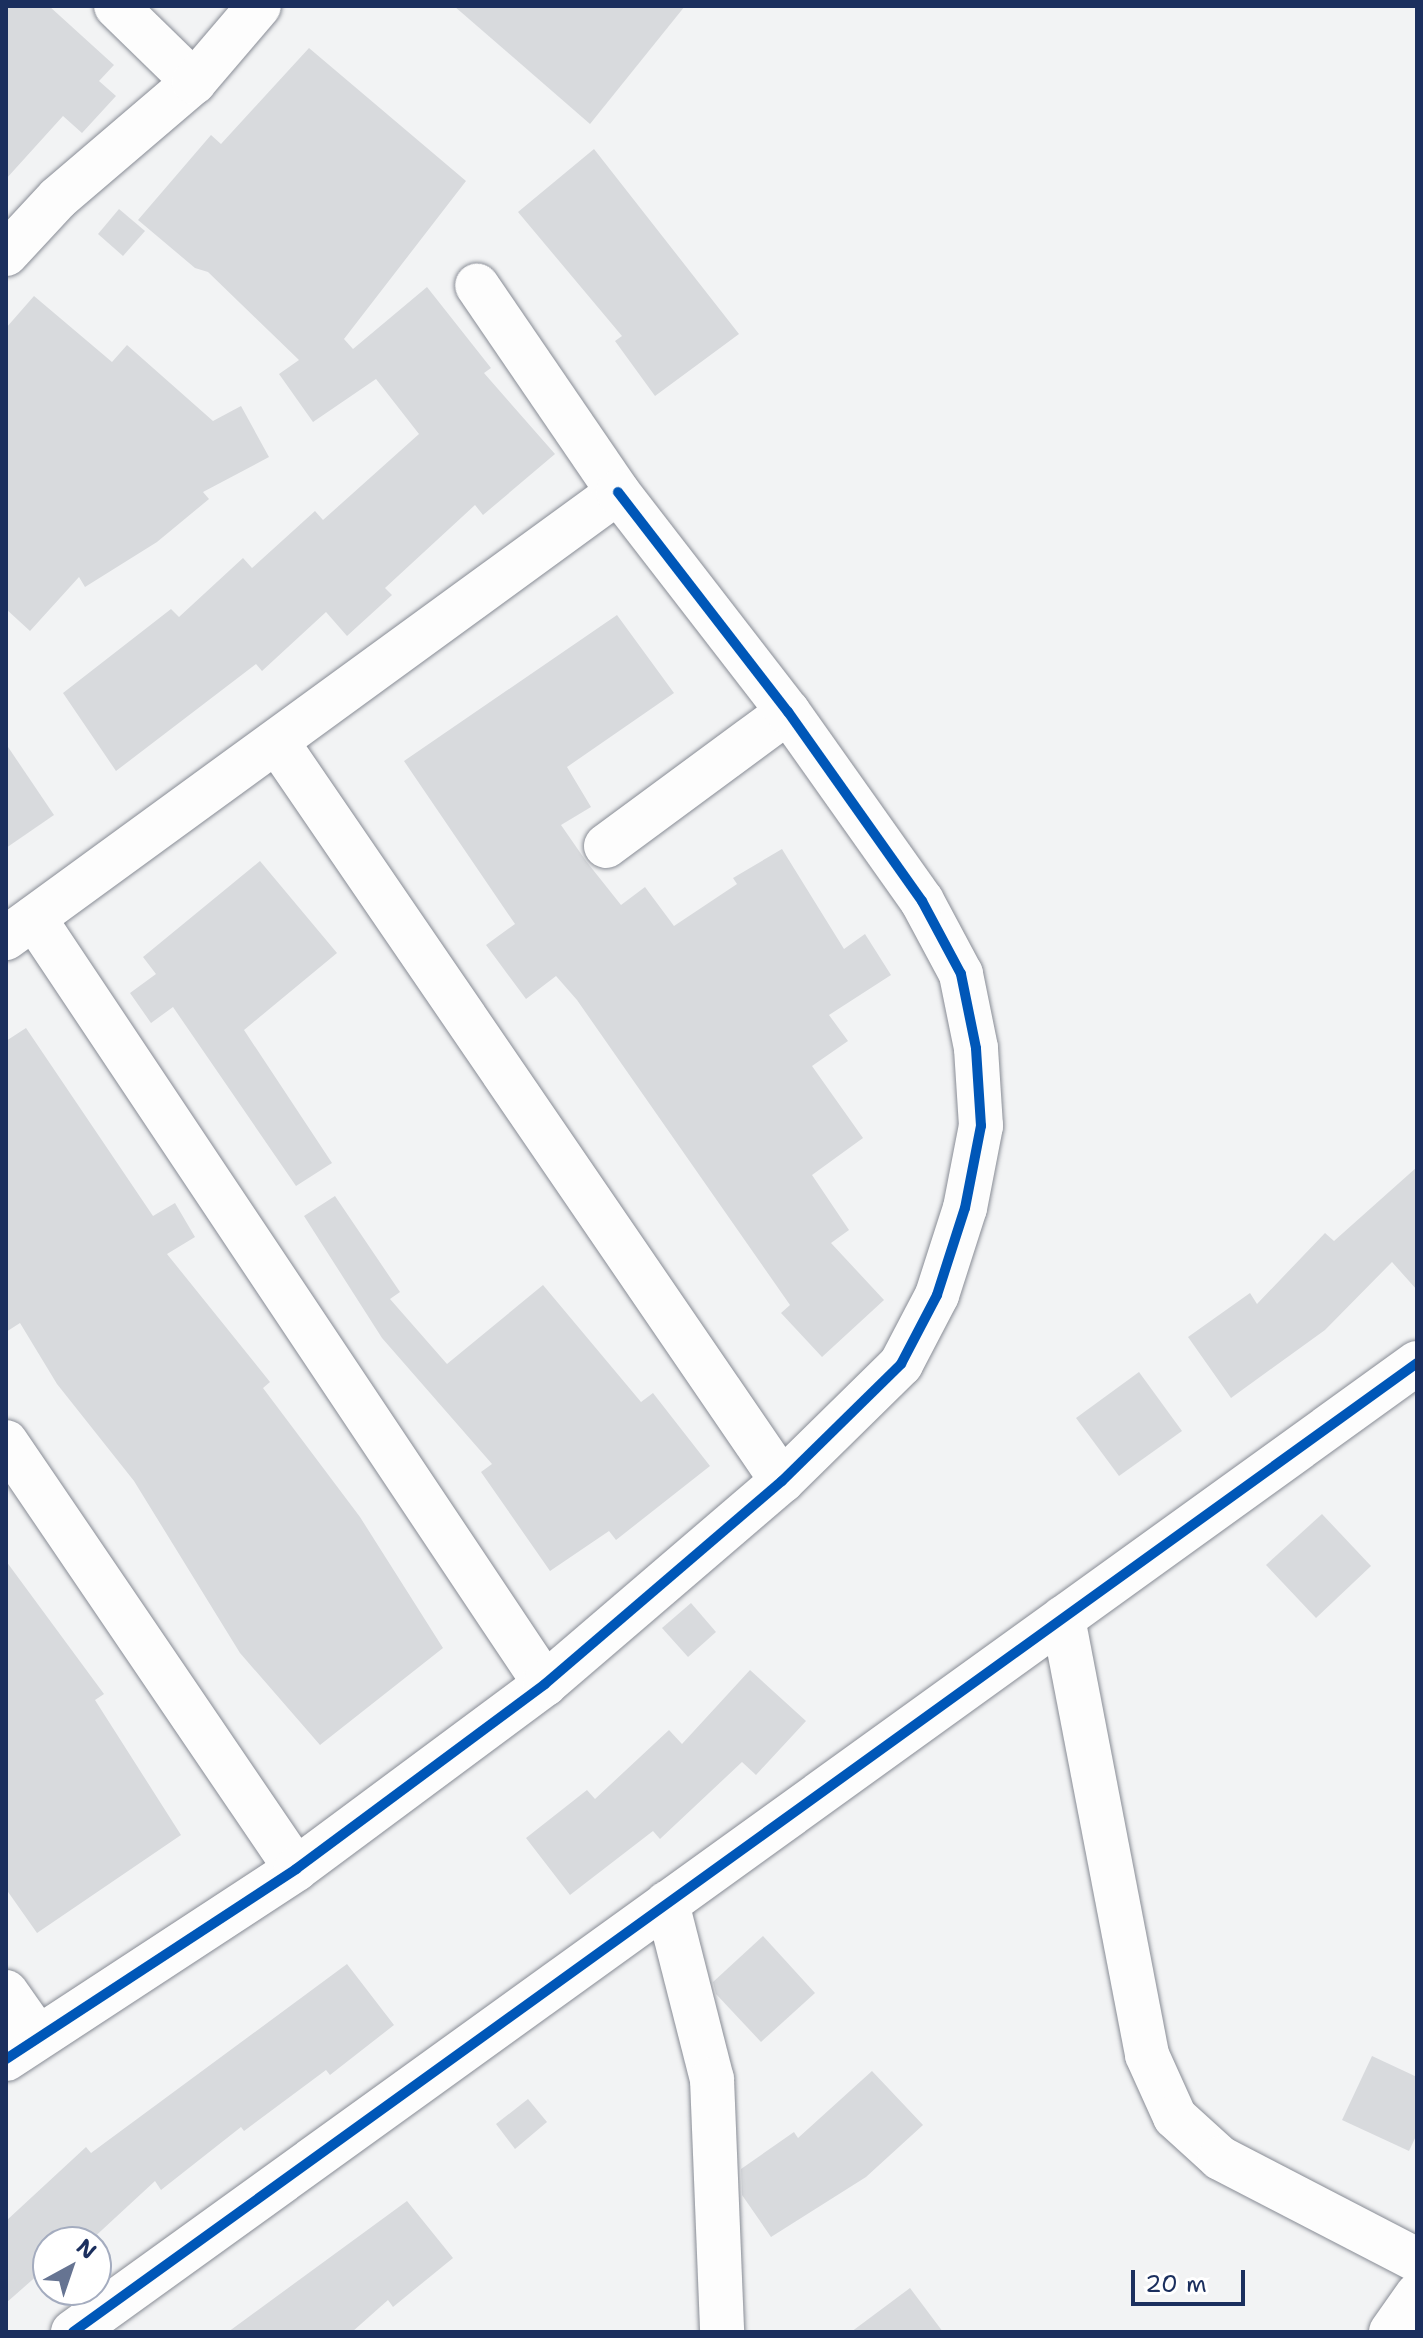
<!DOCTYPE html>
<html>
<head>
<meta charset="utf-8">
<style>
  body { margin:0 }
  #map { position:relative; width:1423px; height:2338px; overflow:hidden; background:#f2f3f4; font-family:"Shantell Sans",sans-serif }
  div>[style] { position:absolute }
  .building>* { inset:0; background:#d8dadd }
  .roads { filter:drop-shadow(0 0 2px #888c95) drop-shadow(0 0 2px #888c95) }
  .minor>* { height:44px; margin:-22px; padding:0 22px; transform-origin:22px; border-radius:22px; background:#fdfdfd }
  .cycleway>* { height:10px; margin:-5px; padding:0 5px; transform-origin:5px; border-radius:5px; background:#0057b8 }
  span { translate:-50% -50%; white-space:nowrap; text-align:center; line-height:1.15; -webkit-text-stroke:6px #fff; paint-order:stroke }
  .frame { position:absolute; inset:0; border:8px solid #1b2f5e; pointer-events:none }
  .north { position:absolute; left:32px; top:2226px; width:80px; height:80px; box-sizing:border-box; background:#fff; border:2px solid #a4acbf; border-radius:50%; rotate:40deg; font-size:22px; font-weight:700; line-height:32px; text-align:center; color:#1b2f5e }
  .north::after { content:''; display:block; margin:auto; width:28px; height:36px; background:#667492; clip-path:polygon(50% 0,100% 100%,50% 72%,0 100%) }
  .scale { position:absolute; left:1131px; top:2270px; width:114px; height:36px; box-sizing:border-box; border:4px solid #1b2f5e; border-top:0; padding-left:10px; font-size:24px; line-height:28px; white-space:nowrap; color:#1b2f5e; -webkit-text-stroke:6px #fff; paint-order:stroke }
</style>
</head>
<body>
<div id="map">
  <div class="building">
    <div style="clip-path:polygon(6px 6px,49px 6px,114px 65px,99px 81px,116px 96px,82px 133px,63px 116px,6px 179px)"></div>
    <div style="clip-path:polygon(454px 6px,685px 6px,590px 124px)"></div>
    <div style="clip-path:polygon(309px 48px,466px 181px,344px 339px,353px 349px,427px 287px,491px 368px,484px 373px,555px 454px,483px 515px,475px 505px,385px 588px,392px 595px,347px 636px,326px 612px,262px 671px,256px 664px,116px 771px,63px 693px,171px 609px,179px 617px,243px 558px,252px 568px,315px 511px,323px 520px,419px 434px,376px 379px,313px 422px,279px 374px,299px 360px,208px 272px,195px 268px,138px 220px,211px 135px,221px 144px)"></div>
    <div style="clip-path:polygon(594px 149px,739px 334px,655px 396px,615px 341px,622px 336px,518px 212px)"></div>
    <div style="clip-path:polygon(119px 209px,145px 231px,123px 256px,98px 234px)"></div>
    <div style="clip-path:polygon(34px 296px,112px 362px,127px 345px,213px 421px,241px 406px,269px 457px,203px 492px,209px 499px,157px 542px,85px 587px,79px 577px,30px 631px,6px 609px,6px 328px)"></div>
    <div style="clip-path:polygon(617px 615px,674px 693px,567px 767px,591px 807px,561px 825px,586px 861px,621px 905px,645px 887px,674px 926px,737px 884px,733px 878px,782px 849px,844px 949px,865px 934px,891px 975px,829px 1015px,848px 1041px,812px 1066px,863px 1138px,812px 1175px,849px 1230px,831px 1243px,884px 1300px,822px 1357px,781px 1313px,790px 1305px,577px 1000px,556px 976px,526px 999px,486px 945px,515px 924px,404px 761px)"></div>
    <div style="clip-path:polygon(6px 744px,54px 815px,6px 848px)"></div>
    <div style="clip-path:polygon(260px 861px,337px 953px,244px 1030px,332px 1163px,296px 1186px,173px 1007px,151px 1023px,130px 993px,156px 974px,143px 957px)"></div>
    <div style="clip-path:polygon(26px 1028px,153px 1216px,175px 1203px,195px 1237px,167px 1254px,270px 1382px,263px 1388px,360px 1517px,443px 1648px,320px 1745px,240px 1653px,134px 1481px,57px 1384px,20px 1323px,6px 1332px,6px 1041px)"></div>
    <div style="clip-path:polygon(1417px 1167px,1417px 1290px,1392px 1262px,1325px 1330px,1231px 1398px,1188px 1337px,1250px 1293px,1257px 1304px,1325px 1233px,1334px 1241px)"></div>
    <div style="clip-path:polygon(335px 1196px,400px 1292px,390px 1299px,447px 1364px,543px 1285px,641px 1402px,653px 1393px,710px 1466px,616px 1540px,609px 1531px,550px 1571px,481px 1472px,492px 1464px,382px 1338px,304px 1216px)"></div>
    <div style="clip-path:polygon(1139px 1372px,1182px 1431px,1119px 1476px,1076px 1418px)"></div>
    <div style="clip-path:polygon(1322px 1514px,1371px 1566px,1316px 1618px,1266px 1565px)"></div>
    <div style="clip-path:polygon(6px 1561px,104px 1694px,95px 1700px,181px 1835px,37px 1933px,6px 1889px)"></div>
    <div style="clip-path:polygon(691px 1603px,716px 1632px,688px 1657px,662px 1628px)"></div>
    <div style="clip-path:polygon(750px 1670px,806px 1721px,756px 1775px,742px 1762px,660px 1839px,653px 1831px,570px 1895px,526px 1838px,587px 1790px,595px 1799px,669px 1730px,682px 1744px)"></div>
    <div style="clip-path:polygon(763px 1936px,815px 1993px,761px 2042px,716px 1994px,713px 1982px)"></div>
    <div style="clip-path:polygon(347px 1964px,394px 2025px,330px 2075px,326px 2070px,244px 2131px,241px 2127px,161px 2190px,155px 2181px,89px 2242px,48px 2242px,48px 2266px,6px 2303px,6px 2221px,86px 2147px,91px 2153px)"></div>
    <div style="clip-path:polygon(1372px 2056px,1417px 2077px,1417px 2134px,1409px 2151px,1342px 2120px)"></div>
    <div style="clip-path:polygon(872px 2071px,923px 2125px,866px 2177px,771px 2237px,742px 2195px,741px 2169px,794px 2132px,798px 2138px)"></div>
    <div style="clip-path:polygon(528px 2099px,547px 2122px,515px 2149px,496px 2124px)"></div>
    <div style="clip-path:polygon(407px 2201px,453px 2258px,393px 2307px,388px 2300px,352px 2332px,228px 2332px)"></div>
    <div style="clip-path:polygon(910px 2288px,943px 2332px,851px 2332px)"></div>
  </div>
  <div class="roads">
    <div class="minor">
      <div style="left:116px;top:6px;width:109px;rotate:44.3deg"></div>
      <div style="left:6px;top:254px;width:76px;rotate:-47.1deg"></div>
      <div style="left:58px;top:198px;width:179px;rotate:-40.5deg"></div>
      <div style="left:194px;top:82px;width:100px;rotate:-49.5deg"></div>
      <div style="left:277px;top:742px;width:895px;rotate:55.65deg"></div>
      <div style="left:606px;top:846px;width:226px;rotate:-36.4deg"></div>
      <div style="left:34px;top:918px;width:921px;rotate:56.29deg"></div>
      <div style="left:6px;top:938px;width:757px;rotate:-36.08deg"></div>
      <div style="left:618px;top:492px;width:250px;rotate:-124.3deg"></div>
      <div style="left:6px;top:1442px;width:516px;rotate:55.82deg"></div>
      <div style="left:1063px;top:1618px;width:445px;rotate:79.1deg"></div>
      <div style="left:1147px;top:2055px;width:68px;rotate:65.7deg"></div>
      <div style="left:1175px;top:2117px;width:61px;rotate:42.3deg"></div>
      <div style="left:1220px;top:2158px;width:222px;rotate:27.4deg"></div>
      <div style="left:667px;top:1903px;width:182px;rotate:75.7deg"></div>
      <div style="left:712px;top:2079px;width:253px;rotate:87.7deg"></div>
      <div style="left:6px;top:1992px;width:54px;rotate:54.8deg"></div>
      <div style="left:6px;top:2059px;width:347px;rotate:-33.2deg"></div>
      <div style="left:296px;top:1869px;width:310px;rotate:-36.6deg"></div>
      <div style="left:545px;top:1684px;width:312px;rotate:-40.6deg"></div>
      <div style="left:782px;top:1481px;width:167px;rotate:-44.5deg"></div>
      <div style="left:901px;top:1364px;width:78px;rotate:-62.4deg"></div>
      <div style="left:937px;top:1295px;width:91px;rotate:-72.2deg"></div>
      <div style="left:965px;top:1208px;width:84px;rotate:-79deg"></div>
      <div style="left:981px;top:1126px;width:78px;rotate:-93.7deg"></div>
      <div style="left:976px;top:1048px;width:76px;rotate:-101.5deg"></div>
      <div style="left:961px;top:974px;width:83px;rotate:-118.1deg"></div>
      <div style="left:922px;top:901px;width:232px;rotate:-125.3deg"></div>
      <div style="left:788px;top:712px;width:278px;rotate:-127.7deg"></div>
      <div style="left:73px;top:2332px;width:1657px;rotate:-35.79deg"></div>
      <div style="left:1391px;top:2332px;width:45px;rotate:-54.9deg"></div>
    </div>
  </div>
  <div class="cycleway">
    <div style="left:6px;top:2059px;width:347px;rotate:-33.2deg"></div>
    <div style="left:296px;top:1869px;width:310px;rotate:-36.6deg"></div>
    <div style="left:545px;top:1684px;width:312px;rotate:-40.6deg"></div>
    <div style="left:782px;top:1481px;width:167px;rotate:-44.5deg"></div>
    <div style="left:901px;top:1364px;width:78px;rotate:-62.4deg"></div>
    <div style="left:937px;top:1295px;width:91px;rotate:-72.2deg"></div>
    <div style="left:965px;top:1208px;width:84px;rotate:-79deg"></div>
    <div style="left:981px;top:1126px;width:78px;rotate:-93.7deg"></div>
    <div style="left:976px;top:1048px;width:76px;rotate:-101.5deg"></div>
    <div style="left:961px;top:974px;width:83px;rotate:-118.1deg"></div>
    <div style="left:922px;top:901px;width:232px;rotate:-125.3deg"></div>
    <div style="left:788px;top:712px;width:278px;rotate:-127.7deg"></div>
    <div style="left:73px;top:2332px;width:1657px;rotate:-35.79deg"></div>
  </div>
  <div class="frame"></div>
  <div class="north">N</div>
  <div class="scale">20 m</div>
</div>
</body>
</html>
